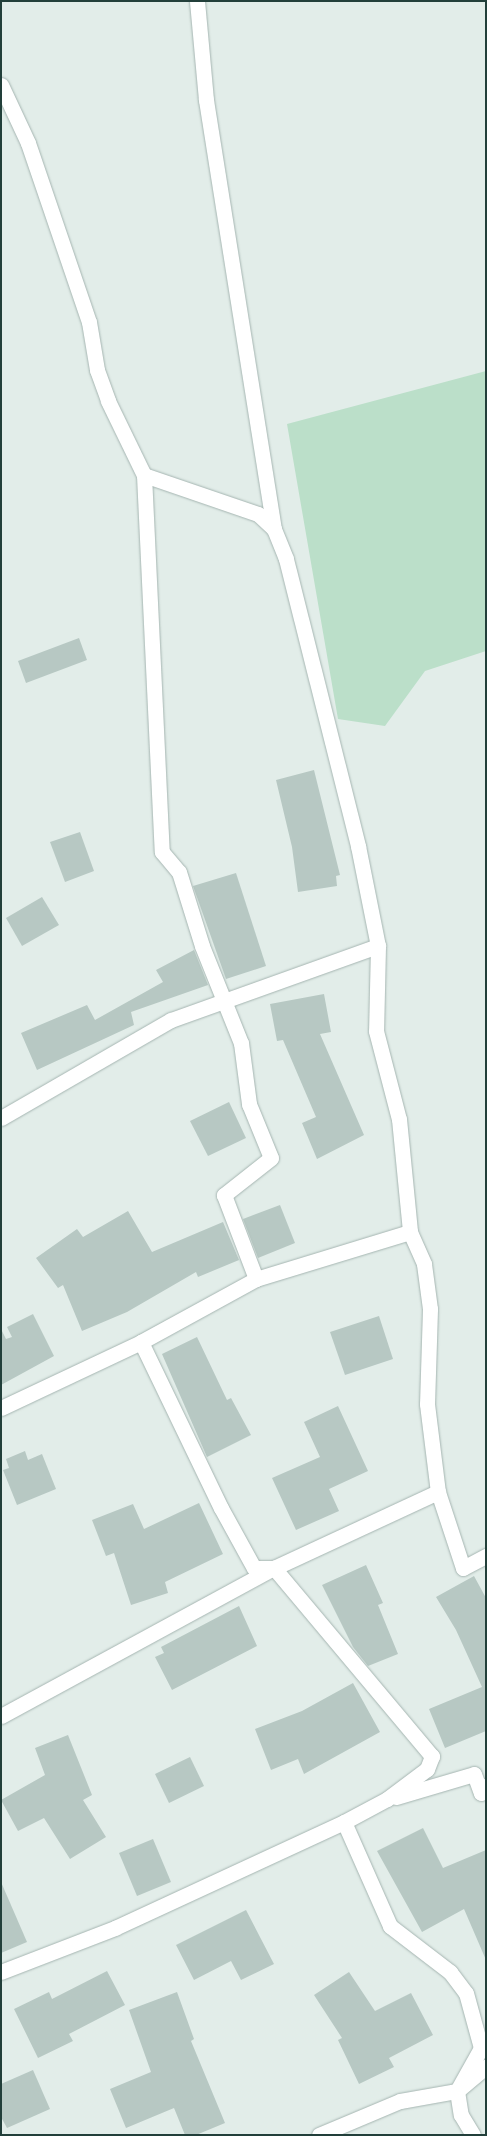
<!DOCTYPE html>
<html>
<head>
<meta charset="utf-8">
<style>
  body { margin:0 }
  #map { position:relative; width:487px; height:2136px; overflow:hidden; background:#e2ede9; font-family:"Source Sans 3",sans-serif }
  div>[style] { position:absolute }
  .green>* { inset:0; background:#bbdfc9 }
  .building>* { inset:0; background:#b7c8c3 }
  .roads { filter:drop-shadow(0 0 1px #a5b5b1) drop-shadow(0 0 1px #a5b5b1) }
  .minor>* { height:15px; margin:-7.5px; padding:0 7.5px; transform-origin:7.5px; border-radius:7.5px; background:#fff }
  span { translate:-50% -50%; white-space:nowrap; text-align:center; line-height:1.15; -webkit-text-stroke:4px #f3f9f7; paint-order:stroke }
  .frame { position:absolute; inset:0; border:2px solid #223f3a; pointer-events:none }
</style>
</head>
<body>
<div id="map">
  <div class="green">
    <div style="clip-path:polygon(486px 371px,486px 651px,425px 671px,385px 726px,338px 719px,287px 424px)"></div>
  </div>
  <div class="building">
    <div style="clip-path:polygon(79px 638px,87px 660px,26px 683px,18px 661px)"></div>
    <div style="clip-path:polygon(314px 770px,340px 875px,336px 876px,337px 886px,298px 892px,292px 847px,276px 780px)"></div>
    <div style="clip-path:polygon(80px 832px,94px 871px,65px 882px,50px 842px)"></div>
    <div style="clip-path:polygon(236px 873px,266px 966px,226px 979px,193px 886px)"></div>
    <div style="clip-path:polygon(42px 897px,59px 925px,22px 946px,6px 918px)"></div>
    <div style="clip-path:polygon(194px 950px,208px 985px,131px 1012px,134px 1025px,37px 1070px,21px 1033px,87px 1005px,95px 1020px,163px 982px,156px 970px)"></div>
    <div style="clip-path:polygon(324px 994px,331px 1032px,320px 1034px,364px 1135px,317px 1159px,302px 1123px,316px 1117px,283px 1040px,277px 1041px,270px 1004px)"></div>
    <div style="clip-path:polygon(229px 1102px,246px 1138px,208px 1156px,190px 1121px)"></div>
    <div style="clip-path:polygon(280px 1205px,295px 1243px,258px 1258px,243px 1219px)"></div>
    <div style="clip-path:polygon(128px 1211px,152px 1252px,223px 1222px,239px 1260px,198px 1277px,196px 1272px,127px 1312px,82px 1331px,63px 1285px,58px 1288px,36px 1258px,77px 1229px,83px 1237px)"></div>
    <div style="clip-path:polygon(33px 1314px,54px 1356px,1px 1385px,1px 1329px,6px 1339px,12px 1337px,7px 1327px)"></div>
    <div style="clip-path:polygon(379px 1316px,393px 1359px,345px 1375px,330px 1332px)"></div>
    <div style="clip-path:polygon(197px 1337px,227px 1400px,231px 1398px,251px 1435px,207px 1457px,162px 1354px)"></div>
    <div style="clip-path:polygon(338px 1406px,368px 1471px,329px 1489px,339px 1511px,296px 1530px,272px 1478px,320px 1457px,304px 1422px)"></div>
    <div style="clip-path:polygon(25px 1451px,28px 1460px,42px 1454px,56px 1489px,17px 1505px,3px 1470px,9px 1468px,6px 1459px)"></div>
    <div style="clip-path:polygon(199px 1503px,223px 1554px,165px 1582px,168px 1593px,131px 1605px,114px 1553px,106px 1556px,92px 1520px,133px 1504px,144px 1529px)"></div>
    <div style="clip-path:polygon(366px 1565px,383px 1603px,378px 1605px,398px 1654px,368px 1666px,353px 1647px,322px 1585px)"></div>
    <div style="clip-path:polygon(474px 1576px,486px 1598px,486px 1731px,445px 1748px,429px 1709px,482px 1687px,456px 1630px,436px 1597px)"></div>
    <div style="clip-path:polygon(239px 1606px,257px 1646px,172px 1690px,155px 1657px,164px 1653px,161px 1647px)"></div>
    <div style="clip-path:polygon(353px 1683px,380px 1732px,304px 1774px,298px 1759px,271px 1770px,255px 1729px,302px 1711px)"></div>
    <div style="clip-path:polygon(68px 1735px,92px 1795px,83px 1800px,106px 1837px,70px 1859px,44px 1818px,18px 1831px,1px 1800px,45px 1775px,35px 1748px)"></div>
    <div style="clip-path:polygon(190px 1757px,204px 1786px,169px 1803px,155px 1774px)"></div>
    <div style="clip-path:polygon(423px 1828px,443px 1868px,486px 1850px,486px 1960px,464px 1909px,422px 1932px,377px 1851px)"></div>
    <div style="clip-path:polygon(153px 1839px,171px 1882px,137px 1896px,119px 1853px)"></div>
    <div style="clip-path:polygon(1px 1882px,27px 1942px,1px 1953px)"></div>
    <div style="clip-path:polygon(246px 1910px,274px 1964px,241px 1980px,231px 1961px,194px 1980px,176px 1945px)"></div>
    <div style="clip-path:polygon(107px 1971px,125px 2005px,69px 2034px,73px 2041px,38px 2058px,14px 2009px,49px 1992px,52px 1999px)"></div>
    <div style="clip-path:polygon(349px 1972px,375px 2011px,411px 1993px,433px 2035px,389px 2058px,394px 2067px,359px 2084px,338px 2040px,342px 2038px,314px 1995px)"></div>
    <div style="clip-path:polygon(177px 1992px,194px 2039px,191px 2041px,225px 2123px,196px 2135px,185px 2135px,174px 2108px,126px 2128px,110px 2089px,151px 2072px,129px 2010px)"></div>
    <div style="clip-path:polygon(33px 2070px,50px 2109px,7px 2128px,1px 2117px,1px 2084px)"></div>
  </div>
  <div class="roads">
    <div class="minor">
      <div style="left:197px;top:1px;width:99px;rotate:84.8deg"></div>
      <div style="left:206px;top:100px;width:434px;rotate:81deg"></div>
      <div style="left:1px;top:85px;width:64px;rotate:65deg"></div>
      <div style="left:28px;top:143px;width:189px;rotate:71.2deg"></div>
      <div style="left:89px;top:322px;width:49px;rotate:80.5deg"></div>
      <div style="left:97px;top:370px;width:33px;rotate:70deg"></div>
      <div style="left:108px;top:401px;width:82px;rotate:64.1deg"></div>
      <div style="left:144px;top:475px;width:377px;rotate:87.3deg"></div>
      <div style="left:162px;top:852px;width:26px;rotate:50deg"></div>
      <div style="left:179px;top:872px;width:77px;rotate:72.7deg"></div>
      <div style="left:202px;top:946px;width:105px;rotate:68.1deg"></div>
      <div style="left:241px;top:1043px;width:62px;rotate:82.5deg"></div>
      <div style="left:249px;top:1104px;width:58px;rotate:67.8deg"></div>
      <div style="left:271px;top:1158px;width:60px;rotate:141.8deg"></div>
      <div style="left:224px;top:1195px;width:90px;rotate:69.1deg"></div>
      <div style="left:256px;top:1279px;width:131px;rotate:151.3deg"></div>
      <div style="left:141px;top:1342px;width:184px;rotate:64.3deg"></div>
      <div style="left:221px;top:1508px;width:68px;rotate:61.2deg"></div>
      <div style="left:254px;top:1568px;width:20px"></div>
      <div style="left:274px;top:1568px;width:246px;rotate:50deg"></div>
      <div style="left:432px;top:1756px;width:14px;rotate:111deg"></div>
      <div style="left:427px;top:1769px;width:50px;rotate:143.1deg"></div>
      <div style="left:387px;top:1799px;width:49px;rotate:151.9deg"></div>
      <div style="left:344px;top:1822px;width:252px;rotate:155.2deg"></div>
      <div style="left:115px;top:1928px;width:122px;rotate:158.9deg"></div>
      <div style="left:144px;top:475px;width:120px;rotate:18.9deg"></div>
      <div style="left:258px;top:514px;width:22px;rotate:43deg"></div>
      <div style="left:274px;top:529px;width:32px;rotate:68deg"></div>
      <div style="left:286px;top:559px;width:296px;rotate:75.9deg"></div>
      <div style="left:358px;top:846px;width:102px;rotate:78.7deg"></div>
      <div style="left:378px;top:946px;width:85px;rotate:91.3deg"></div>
      <div style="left:376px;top:1031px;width:91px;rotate:75.4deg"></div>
      <div style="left:399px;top:1119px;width:114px;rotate:84.4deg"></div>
      <div style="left:410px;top:1232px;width:35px;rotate:66deg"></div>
      <div style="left:424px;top:1264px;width:45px;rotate:82.4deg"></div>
      <div style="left:430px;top:1309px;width:95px;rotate:91.8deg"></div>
      <div style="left:427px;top:1404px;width:89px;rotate:82.9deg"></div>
      <div style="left:438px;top:1492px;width:80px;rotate:71.8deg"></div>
      <div style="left:463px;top:1568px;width:26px;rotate:-28deg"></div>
      <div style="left:1px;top:1118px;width:196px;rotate:-30deg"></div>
      <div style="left:171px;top:1020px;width:220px;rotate:-19.7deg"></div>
      <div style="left:256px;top:1279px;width:161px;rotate:-17deg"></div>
      <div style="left:1px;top:1408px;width:155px;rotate:-25.2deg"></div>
      <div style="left:1px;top:1716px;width:311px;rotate:-28.5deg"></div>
      <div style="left:274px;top:1568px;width:181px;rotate:-24.9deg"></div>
      <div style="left:396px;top:1797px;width:81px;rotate:-16.4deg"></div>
      <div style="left:474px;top:1774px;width:20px;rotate:70deg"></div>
      <div style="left:481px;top:1793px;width:9px;rotate:-54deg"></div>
      <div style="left:344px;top:1822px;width:114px;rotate:66.1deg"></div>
      <div style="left:390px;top:1926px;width:76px;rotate:37.5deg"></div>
      <div style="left:450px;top:1972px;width:26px;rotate:53deg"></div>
      <div style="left:466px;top:1993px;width:57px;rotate:74.7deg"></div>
      <div style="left:481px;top:2048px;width:49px;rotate:119.2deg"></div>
      <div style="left:457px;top:2091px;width:24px;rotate:81deg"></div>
      <div style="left:461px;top:2115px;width:23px;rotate:59deg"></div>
      <div style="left:319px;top:2135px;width:88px;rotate:-22.8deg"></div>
      <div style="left:400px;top:2101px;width:58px;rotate:-10deg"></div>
      <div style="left:457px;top:2091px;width:38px;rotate:-40deg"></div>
    </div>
  </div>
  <div class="frame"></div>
</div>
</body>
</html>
